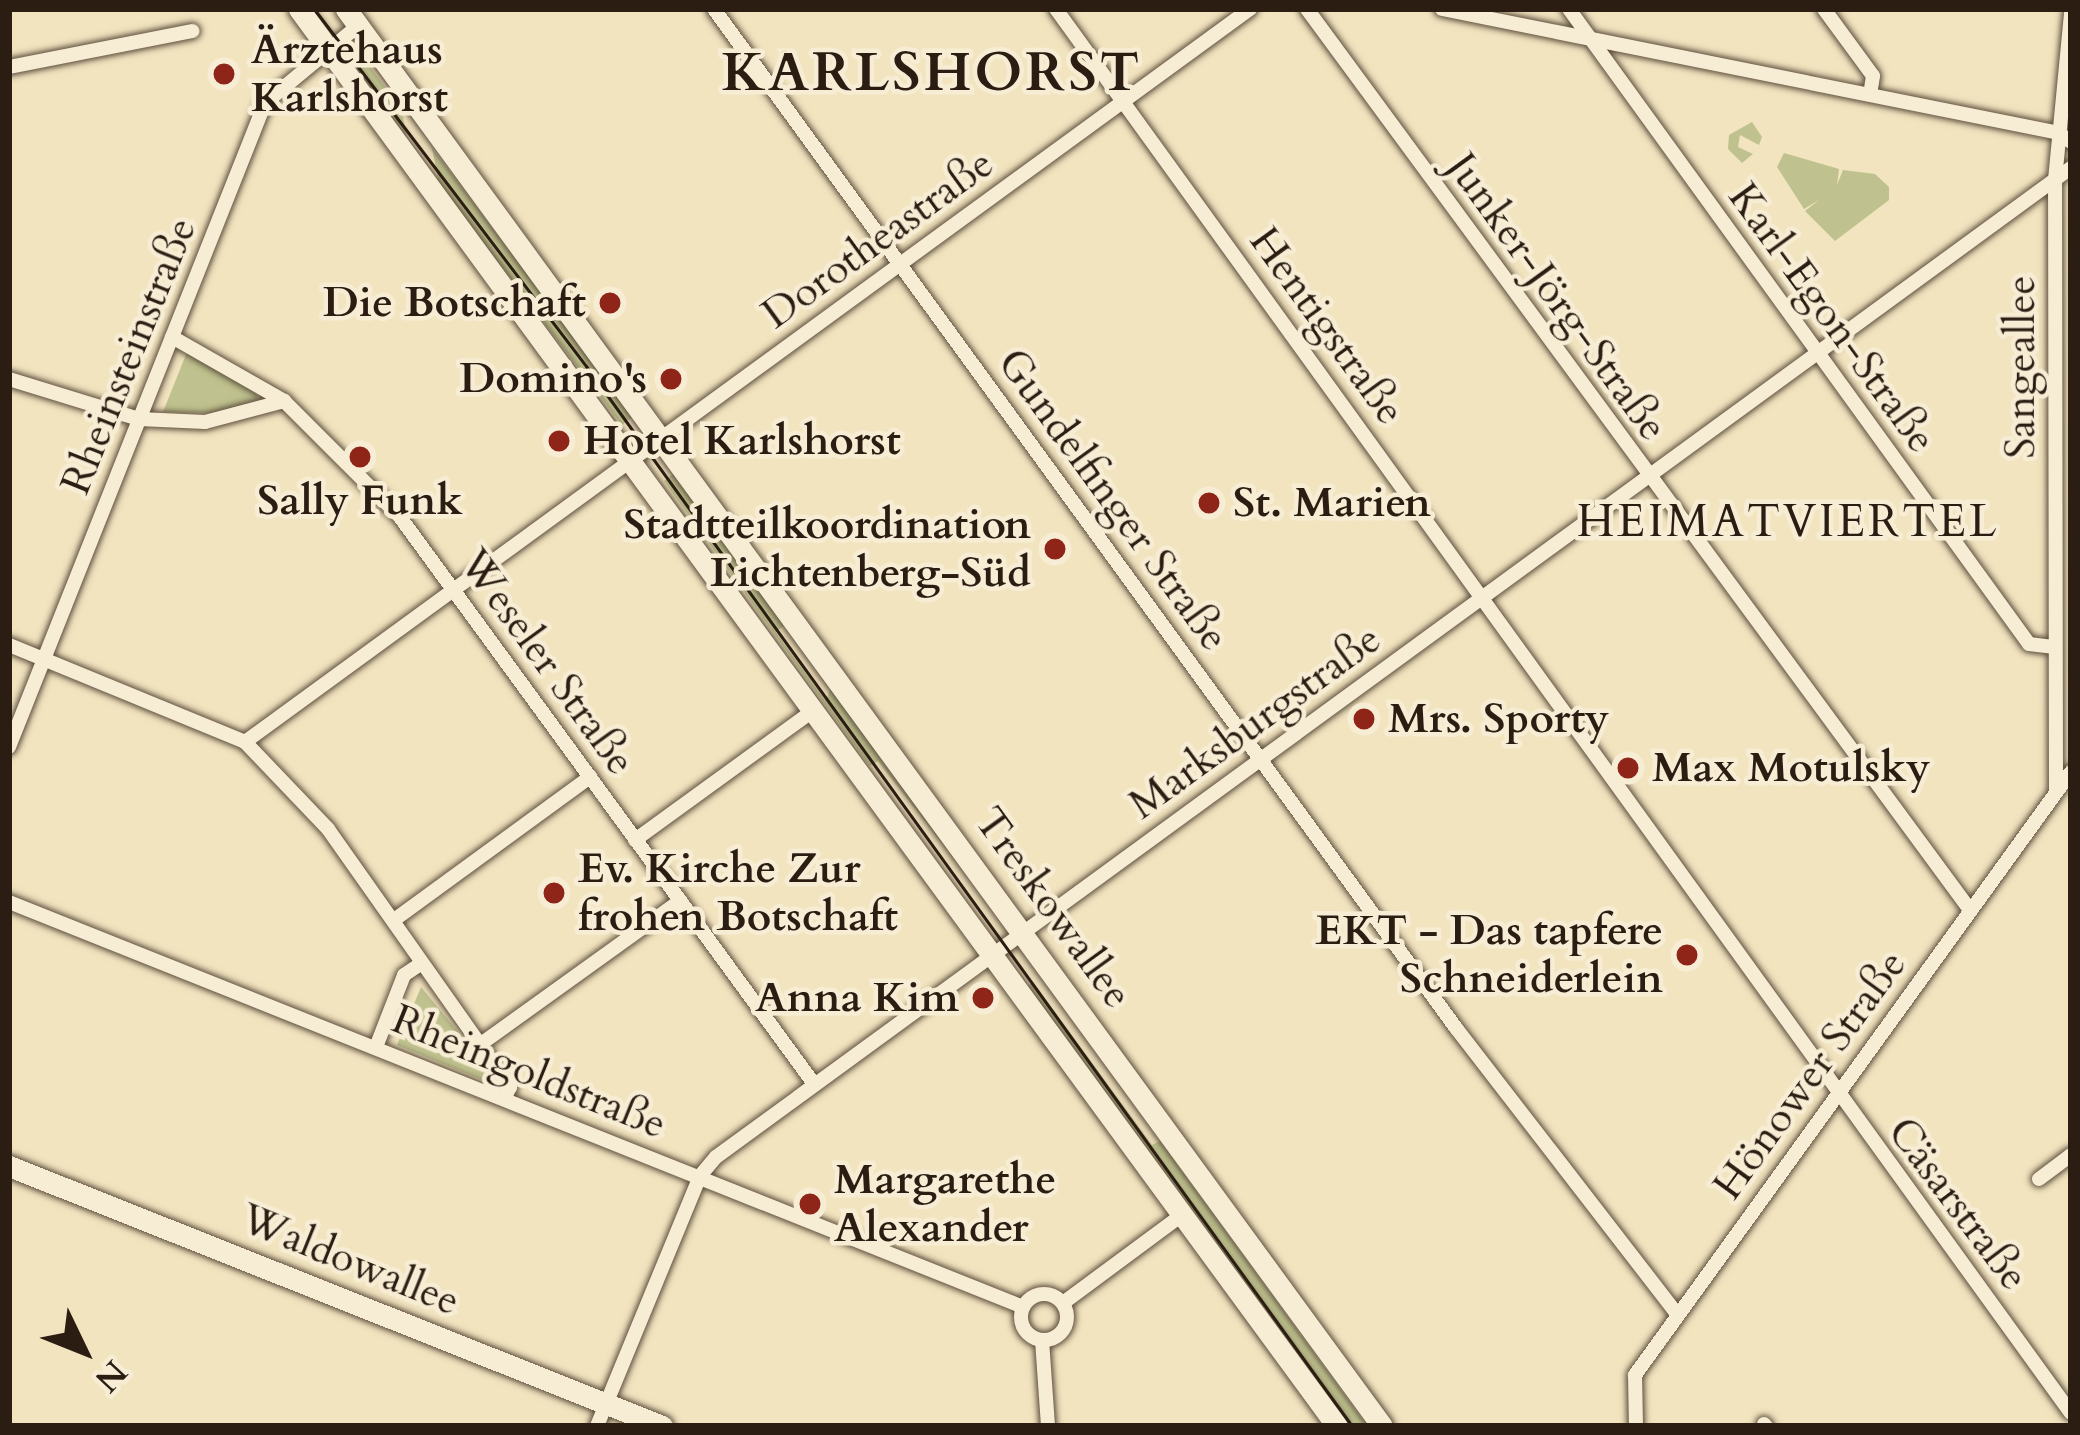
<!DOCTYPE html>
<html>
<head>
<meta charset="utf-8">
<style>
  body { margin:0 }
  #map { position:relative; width:2080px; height:1435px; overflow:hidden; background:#f2e4bf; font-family:Cardo,serif }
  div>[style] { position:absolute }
  .green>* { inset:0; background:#bfc28e }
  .roads { filter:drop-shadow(0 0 3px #5e4f3e) drop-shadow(0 0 3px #5e4f3e) }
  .street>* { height:14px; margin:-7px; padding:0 7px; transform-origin:7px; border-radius:7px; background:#f7edd5 }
  .street>.ring { margin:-7px; padding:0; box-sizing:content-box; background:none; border:14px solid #f7edd5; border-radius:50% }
  .secondary>* { height:21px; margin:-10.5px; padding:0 10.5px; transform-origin:10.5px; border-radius:10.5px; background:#f7edd5 }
  .tram>* { height:3px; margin:-1.5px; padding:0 1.5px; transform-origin:1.5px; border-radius:1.5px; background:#2c1d13 }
  .dots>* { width:33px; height:33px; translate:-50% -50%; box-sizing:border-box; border:6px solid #f7edd5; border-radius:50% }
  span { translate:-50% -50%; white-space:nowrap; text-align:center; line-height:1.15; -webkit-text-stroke:9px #f7edd5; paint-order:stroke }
  .poi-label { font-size:42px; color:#2c1d13; font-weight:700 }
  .left { translate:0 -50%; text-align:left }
  .right { translate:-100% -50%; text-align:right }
  .street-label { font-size:42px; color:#2c1d13 }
  .neighbourhood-label { font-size:45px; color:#2c1d13; letter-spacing:3px }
  .district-label { font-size:54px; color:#2c1d13; font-weight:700; letter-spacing:3px }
  .frame { position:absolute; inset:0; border:12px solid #2c1d13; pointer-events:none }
  .north { position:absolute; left:24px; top:1291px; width:120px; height:120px; -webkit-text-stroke:9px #f7edd5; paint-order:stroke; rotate:133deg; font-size:33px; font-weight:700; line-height:48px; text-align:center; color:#2c1d13 }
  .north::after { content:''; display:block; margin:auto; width:42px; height:54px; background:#2c1d13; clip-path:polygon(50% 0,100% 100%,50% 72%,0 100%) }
</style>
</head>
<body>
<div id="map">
  <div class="green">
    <div style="clip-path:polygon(349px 51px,359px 52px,402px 110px,407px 141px,343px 55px)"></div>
    <div style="clip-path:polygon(1752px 122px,1762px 137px,1759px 145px,1740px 135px,1738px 147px,1753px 154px,1742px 163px,1728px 149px,1729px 135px)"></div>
    <div style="clip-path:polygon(432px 148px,634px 416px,622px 425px,439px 184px)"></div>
    <div style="clip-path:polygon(1784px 153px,1839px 169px,1837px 185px,1843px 170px,1875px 174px,1889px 187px,1889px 200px,1835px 241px,1805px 211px,1819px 200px,1804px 209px,1777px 167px)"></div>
    <div style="clip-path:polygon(187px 352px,255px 391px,258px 401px,219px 413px,163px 412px)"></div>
    <div style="clip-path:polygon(676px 472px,786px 624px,776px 632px,826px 701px,831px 687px,985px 899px,878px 761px,870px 766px,664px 481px)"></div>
    <div style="clip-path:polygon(1033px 982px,1152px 1145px,1160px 1141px,1367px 1426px,1348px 1426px,1028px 986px)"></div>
    <div style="clip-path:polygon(421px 987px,494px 1075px,490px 1083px,397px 1045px)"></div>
  </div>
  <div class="roads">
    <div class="street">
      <div style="left:714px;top:9px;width:1261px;rotate:53.94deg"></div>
      <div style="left:1456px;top:1028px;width:363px;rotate:52.3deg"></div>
      <div style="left:1056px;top:9px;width:1732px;rotate:54.14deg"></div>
      <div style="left:1307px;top:9px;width:1119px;rotate:53.65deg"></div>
      <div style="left:1442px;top:9px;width:629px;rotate:11.36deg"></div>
      <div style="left:2059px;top:133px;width:15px;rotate:37deg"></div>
      <div style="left:1569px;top:9px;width:784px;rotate:54.08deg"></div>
      <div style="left:2029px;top:644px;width:24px;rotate:7deg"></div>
      <div style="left:1824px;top:9px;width:83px;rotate:53.8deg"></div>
      <div style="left:1873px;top:76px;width:18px;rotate:99deg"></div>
      <div style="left:9px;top:67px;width:187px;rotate:-11.1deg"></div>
      <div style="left:172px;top:337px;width:129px;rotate:29.7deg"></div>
      <div style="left:284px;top:401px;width:164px;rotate:45deg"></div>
      <div style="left:400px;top:517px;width:702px;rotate:53.86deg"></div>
      <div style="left:9px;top:379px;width:136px;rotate:17.1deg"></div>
      <div style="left:139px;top:419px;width:66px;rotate:2.6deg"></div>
      <div style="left:205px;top:422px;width:82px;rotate:-14.9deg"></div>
      <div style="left:9px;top:645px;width:255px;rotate:22.3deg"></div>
      <div style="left:245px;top:742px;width:120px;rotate:46.3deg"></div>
      <div style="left:328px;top:829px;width:316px;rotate:54.8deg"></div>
      <div style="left:510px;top:1087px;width:13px;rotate:117deg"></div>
      <div style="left:245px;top:742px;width:1244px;rotate:-36.11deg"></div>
      <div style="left:9px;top:747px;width:693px;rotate:-68.32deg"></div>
      <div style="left:265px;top:103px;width:122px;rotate:-39.7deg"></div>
      <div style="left:2056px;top:792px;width:612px;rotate:-90.09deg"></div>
      <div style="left:2055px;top:180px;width:168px;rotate:-84.5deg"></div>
      <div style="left:635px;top:840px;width:223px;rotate:-36deg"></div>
      <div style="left:9px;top:902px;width:1092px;rotate:21.77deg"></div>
      <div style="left:394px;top:920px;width:243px;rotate:-36.1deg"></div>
      <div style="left:478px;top:1046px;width:249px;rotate:-35.7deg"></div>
      <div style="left:376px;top:1047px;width:77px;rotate:-68.7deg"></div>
      <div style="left:404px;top:975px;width:18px;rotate:-34deg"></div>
      <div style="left:2039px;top:1179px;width:40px;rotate:-37deg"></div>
      <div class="ring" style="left:1021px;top:1294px;width:32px;height:32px"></div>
      <div style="left:1063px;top:1303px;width:148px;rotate:-36.5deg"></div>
      <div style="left:1042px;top:1340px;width:86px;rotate:86deg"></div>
      <div style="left:1764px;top:1424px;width:3px;rotate:45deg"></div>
      <div style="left:597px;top:1426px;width:270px;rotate:-67.6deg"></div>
      <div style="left:700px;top:1176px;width:25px;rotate:-50deg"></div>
      <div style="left:716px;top:1157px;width:1678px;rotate:-36.13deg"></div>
      <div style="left:1636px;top:1426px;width:51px;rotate:-91.1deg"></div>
      <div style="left:1635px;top:1375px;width:744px;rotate:-54.13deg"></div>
    </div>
    <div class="secondary">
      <div style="left:299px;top:9px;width:1757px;rotate:53.78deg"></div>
      <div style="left:346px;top:9px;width:1755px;rotate:53.83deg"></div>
      <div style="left:9px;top:1166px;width:703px;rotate:21.71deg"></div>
    </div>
  </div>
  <div class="tram">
    <div style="left:314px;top:9px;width:449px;rotate:52.7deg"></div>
    <div style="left:586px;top:366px;width:1308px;rotate:54.15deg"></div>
  </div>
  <div class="dots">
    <div style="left:224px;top:74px;background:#8f2418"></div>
    <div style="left:610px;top:303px;background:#8f2418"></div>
    <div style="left:671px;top:379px;background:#8f2418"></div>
    <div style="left:559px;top:441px;background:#8f2418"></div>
    <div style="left:360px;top:457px;background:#8f2418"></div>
    <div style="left:1209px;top:503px;background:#8f2418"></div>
    <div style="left:1055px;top:549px;background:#8f2418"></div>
    <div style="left:1364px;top:719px;background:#8f2418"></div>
    <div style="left:1628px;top:768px;background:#8f2418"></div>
    <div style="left:554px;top:893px;background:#8f2418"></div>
    <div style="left:1687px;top:955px;background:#8f2418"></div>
    <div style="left:983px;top:998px;background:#8f2418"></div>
    <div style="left:810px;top:1204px;background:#8f2418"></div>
  </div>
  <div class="poi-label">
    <span class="left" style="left:251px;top:74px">Ärztehaus<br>Karlshorst</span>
    <span class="right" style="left:586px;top:303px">Die Botschaft</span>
    <span class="right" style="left:647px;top:379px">Domino's</span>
    <span class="left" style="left:583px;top:441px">Hotel Karlshorst</span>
    <span style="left:360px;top:501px">Sally Funk</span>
    <span class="left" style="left:1233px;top:503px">St. Marien</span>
    <span class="right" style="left:1031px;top:549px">Stadtteilkoordination<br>Lichtenberg-Süd</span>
    <span class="left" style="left:1388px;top:719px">Mrs. Sporty</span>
    <span class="left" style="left:1652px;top:768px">Max Motulsky</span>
    <span class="left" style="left:578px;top:893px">Ev. Kirche Zur<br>frohen Botschaft</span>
    <span class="right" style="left:1663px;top:955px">EKT - Das tapfere<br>Schneiderlein</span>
    <span class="right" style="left:959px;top:998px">Anna Kim</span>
    <span class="left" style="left:834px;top:1204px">Margarethe<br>Alexander</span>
  </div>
  <div class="street-label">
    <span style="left:878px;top:239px;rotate:-36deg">Dorotheastraße</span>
    <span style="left:1557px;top:297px;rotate:54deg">Junker-Jörg-Straße</span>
    <span style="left:1832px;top:318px;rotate:54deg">Karl-Egon-Straße</span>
    <span style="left:1327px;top:326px;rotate:54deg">Hentigstraße</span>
    <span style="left:129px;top:356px;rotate:-68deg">Rheinsteinstraße</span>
    <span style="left:2021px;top:367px;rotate:-90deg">Sangeallee</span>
    <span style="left:1113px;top:500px;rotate:54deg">Gundelfinger Straße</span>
    <span style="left:547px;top:662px;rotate:54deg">Weseler Straße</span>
    <span style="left:1255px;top:722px;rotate:-36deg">Marksburgstraße</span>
    <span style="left:1053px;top:908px;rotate:54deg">Treskowallee</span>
    <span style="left:529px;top:1072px;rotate:22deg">Rheingoldstraße</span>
    <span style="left:1810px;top:1075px;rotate:-54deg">Hönower Straße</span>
    <span style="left:1958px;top:1204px;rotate:53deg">Cäsarstraße</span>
    <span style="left:350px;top:1260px;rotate:22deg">Waldowallee</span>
  </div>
  <div class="neighbourhood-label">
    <span style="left:1788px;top:522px">HEIMATVIERTEL</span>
  </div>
  <div class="district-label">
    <span style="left:932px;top:74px">KARLSHORST</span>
  </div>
  <div class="frame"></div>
  <div class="north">N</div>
</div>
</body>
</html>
